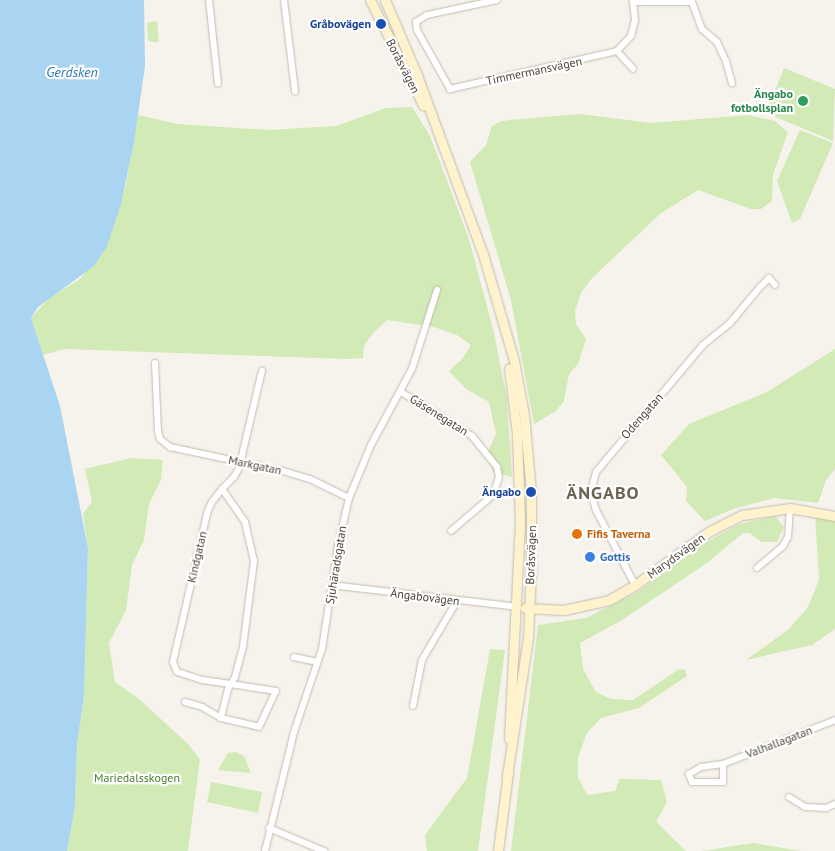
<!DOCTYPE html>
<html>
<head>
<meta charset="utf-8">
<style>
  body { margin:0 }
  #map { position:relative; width:835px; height:851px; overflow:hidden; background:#f6f3ec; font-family:"PT Sans",sans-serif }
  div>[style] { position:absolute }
  .green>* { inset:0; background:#d2eab5 }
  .water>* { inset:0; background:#a9d4f2 }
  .roads { filter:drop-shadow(0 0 1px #c2bbae) drop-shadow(0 0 1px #c2bbae) }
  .street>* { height:6px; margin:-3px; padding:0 3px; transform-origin:3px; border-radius:3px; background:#fff }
  .secondary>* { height:9px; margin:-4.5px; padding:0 4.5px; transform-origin:4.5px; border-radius:4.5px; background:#fff3cd }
  .dots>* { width:14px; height:14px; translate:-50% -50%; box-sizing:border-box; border:2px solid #fff; border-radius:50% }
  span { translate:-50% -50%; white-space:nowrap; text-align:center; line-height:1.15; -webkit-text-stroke:4.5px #fff; paint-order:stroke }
  .transit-label { font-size:12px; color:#164399; font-weight:700 }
  .right { translate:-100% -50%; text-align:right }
  .street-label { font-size:12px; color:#4b4439 }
  .leisure-label { font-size:12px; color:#27864d; font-weight:700 }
  .food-label { font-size:12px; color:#c56008; font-weight:700 }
  .left { translate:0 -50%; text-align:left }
  .shop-label { font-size:12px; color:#366cbe; font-weight:700 }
  .park-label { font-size:12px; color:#4a7f2a }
  .water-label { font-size:14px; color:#2e7ab2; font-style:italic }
  .district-label { font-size:18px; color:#6e6250; font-weight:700; letter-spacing:1px }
</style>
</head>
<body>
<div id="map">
  <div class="green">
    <div style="clip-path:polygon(157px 21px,159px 42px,152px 42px,148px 40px,147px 23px)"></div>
    <div style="clip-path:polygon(784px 68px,835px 89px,833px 141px,766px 113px)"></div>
    <div style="clip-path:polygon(412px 107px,430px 136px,469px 239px,494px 333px,507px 399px,512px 477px,493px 472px,486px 456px,496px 434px,489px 402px,466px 389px,449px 371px,462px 359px,471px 345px,457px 335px,434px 327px,387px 320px,372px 334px,364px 346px,363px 358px,349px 359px,65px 349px,43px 355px,31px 318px,49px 298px,80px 279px,106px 246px,126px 184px,138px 115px,177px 124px,268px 130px,336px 126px,386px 108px)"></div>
    <div style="clip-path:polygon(579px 114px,652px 123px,748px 115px,775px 121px,788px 132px,773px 175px,772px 201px,761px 209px,751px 209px,698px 190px,661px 213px,592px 278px,581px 293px,575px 311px,576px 324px,586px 339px,578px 364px,569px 374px,564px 401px,556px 411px,534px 424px,511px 300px,470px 162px,486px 145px,492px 126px,501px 121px)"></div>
    <div style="clip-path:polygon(800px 130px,833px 143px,800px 219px,792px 223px,777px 181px)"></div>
    <div style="clip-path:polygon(835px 349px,835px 469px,826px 480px,818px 503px,774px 498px,736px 508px,705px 521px,686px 501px,687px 487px,661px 455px,689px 424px,767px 392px)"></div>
    <div style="clip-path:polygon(131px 458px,163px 460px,161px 480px,149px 504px,144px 540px,132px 565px,126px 610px,109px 643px,115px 682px,139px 699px,188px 744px,200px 759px,188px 851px,67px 851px,75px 806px,77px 744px,84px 696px,88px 548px,83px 514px,92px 502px,85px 469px)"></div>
    <div style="clip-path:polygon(815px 515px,835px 520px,835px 629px,812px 645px,746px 660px,789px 629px,808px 607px,819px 580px)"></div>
    <div style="clip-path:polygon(775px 516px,784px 527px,777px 542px,761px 542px,750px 533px,743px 533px,707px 563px,622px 620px,580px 643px,583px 669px,596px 692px,611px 699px,633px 700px,679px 669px,685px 670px,687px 676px,639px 708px,601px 718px,587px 733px,578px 757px,578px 777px,587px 795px,615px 791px,620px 779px,661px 780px,667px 802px,656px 822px,686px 851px,511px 851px,538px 625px,586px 618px,636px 593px,705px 543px,739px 524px)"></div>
    <div style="clip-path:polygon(490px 649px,505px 650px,478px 851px,427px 851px,425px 835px,467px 778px)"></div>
    <div style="clip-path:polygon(236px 752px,244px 756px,251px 773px,218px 770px,228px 753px)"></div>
    <div style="clip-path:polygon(211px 782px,262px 792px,258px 813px,207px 802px)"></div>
    <div style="clip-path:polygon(753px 843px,801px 851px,702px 851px)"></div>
  </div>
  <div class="water">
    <div style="clip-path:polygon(0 0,144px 0,145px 66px,134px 142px,121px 204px,107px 246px,94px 266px,38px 307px,31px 318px,60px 406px,88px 548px,84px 696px,77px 744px,75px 806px,67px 851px,0 851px)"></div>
  </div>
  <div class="roads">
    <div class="street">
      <div style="left:209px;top:0;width:84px;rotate:83.9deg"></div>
      <div style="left:284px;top:0;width:92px;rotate:83.1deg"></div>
      <div style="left:497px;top:0;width:72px;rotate:167.9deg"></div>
      <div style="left:427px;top:15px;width:13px;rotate:148deg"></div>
      <div style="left:416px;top:22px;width:8px;rotate:83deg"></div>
      <div style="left:417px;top:30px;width:68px;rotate:60.8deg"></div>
      <div style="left:450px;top:89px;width:171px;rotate:-12.8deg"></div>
      <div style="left:617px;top:51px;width:21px;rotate:-47deg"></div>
      <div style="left:631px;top:36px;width:16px;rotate:-76deg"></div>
      <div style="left:635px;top:20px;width:20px;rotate:-96deg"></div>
      <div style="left:633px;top:2px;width:59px"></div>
      <div style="left:692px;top:2px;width:29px;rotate:70deg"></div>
      <div style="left:702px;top:29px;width:20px;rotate:41deg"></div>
      <div style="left:717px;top:42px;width:21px;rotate:65deg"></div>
      <div style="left:726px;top:61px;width:23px;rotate:75deg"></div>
      <div style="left:617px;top:51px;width:24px;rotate:48deg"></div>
      <div style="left:155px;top:363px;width:68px;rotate:87.5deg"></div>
      <div style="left:158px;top:431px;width:8px;rotate:76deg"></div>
      <div style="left:160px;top:439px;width:13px;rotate:39deg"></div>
      <div style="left:170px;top:447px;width:116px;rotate:12deg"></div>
      <div style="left:283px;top:471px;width:28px;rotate:17deg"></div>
      <div style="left:310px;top:479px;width:43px;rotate:26deg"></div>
      <div style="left:401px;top:392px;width:84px;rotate:31.8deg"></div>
      <div style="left:472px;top:436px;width:40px;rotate:51deg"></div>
      <div style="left:497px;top:467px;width:10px;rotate:79deg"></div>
      <div style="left:499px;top:477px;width:19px;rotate:108deg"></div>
      <div style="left:493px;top:495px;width:55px;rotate:139.4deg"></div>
      <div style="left:222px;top:489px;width:40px;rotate:55.1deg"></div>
      <div style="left:245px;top:522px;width:40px;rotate:77deg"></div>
      <div style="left:254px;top:561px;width:87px;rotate:97.3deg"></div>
      <div style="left:243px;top:647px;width:31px;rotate:105deg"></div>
      <div style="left:235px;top:677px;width:8px;rotate:120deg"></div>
      <div style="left:231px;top:684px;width:6px;rotate:121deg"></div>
      <div style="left:228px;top:689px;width:30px;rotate:104deg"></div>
      <div style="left:221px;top:718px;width:39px;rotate:13deg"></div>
      <div style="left:259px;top:727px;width:40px;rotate:-65deg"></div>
      <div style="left:276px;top:691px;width:46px;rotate:-171.2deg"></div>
      <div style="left:231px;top:684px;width:29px;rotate:-172deg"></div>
      <div style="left:202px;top:680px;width:26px;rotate:-162deg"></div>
      <div style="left:177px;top:672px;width:11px;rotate:-112deg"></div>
      <div style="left:173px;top:662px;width:153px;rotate:-77.1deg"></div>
      <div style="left:207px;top:513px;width:12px;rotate:-66deg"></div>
      <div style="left:212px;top:502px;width:16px;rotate:-52deg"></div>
      <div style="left:222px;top:489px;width:17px;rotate:-45deg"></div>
      <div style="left:234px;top:477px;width:10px;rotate:-61deg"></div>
      <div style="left:239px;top:468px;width:100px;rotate:-76.7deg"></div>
      <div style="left:757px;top:568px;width:34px;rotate:-40deg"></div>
      <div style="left:783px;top:546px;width:10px;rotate:-61deg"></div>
      <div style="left:788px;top:537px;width:29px;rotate:-86deg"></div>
      <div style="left:332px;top:585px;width:187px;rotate:6.7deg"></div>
      <div style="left:635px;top:585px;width:85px;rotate:-117.5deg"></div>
      <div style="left:596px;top:510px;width:19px;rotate:-106deg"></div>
      <div style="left:591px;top:492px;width:21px;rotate:-76deg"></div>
      <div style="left:596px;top:472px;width:166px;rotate:-49.9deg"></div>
      <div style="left:703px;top:345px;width:35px;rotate:-39deg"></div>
      <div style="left:730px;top:323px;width:47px;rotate:-50.2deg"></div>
      <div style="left:760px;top:287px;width:13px;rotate:-45deg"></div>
      <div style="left:769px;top:278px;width:9px;rotate:49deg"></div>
      <div style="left:294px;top:657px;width:24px;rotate:12deg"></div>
      <div style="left:185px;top:702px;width:18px;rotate:16deg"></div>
      <div style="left:202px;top:707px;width:22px;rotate:30deg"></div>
      <div style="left:413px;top:706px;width:47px;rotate:-78.9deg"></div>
      <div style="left:422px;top:660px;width:69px;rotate:-59.3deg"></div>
      <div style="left:723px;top:764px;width:18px;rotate:90deg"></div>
      <div style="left:723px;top:782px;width:31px;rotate:180deg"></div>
      <div style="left:692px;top:782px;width:9px;rotate:-111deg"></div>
      <div style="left:689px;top:774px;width:14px;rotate:-30deg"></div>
      <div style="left:701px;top:767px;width:22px;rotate:-8deg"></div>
      <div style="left:723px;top:764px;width:120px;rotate:-21.4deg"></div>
      <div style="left:789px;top:797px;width:19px;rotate:32deg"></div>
      <div style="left:805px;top:807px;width:21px;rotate:3deg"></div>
      <div style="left:826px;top:808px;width:10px;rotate:-24deg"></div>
      <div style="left:269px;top:828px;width:60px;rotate:22.7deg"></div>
      <div style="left:265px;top:851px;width:122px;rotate:-76.3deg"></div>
      <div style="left:294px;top:732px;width:88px;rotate:-71.4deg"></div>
      <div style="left:322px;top:649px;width:104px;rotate:-81.2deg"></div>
      <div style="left:338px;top:546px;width:49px;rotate:-77.1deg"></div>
      <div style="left:349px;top:498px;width:57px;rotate:-67.5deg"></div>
      <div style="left:371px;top:445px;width:86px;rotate:-61.7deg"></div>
      <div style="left:412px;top:369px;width:83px;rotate:-72.4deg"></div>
    </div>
    <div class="secondary">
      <div style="left:370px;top:0;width:118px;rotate:63.2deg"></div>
      <div style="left:385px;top:0;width:82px;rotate:66.9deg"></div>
      <div style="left:417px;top:75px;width:191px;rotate:69.8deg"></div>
      <div style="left:483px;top:254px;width:111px;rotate:73.8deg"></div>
      <div style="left:514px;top:361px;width:55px;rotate:79.5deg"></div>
      <div style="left:524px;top:415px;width:77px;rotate:84.8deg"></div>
      <div style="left:531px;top:492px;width:77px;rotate:90deg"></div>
      <div style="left:531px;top:569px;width:69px;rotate:92.5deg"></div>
      <div style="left:528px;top:638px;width:140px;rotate:98.7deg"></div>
      <div style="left:525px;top:608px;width:39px;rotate:3deg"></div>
      <div style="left:564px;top:610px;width:46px;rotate:-12.5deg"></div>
      <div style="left:609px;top:600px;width:30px;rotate:-30deg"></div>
      <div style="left:635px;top:585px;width:92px;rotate:-35.8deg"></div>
      <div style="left:710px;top:531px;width:36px;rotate:-27deg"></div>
      <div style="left:742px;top:515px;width:49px;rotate:-8.3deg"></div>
      <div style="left:790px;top:508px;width:46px;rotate:10.1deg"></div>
      <div style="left:509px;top:739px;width:217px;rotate:-87.1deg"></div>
      <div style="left:520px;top:522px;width:88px;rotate:-92deg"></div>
      <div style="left:517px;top:434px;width:66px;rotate:-96.9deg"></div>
      <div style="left:498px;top:851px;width:80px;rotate:-82.8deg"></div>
    </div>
  </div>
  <div class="dots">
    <div style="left:381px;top:24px;background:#1a4fb4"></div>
    <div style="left:803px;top:101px;background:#2e9e5b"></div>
    <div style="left:531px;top:492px;background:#1a4fb4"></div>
    <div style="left:577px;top:534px;background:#e8710a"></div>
    <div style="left:590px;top:557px;background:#3f7fe0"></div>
  </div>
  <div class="transit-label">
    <span class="right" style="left:371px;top:24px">Gråbovägen</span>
    <span class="right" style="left:521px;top:492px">Ängabo</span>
  </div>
  <div class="street-label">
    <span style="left:403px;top:66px;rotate:63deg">Boråsvägen</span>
    <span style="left:534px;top:71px;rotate:-12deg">Timmermansvägen</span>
    <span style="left:439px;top:415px;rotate:32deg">Gäsenegatan</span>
    <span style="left:642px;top:416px;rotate:-49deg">Odengatan</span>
    <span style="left:255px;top:465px;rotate:12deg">Markgatan</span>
    <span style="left:531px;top:555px;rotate:-88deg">Boråsvägen</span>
    <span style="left:676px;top:556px;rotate:-36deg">Marydsvägen</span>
    <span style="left:197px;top:557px;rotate:-77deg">Kindgatan</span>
    <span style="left:336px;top:565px;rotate:-81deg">Sjuhäradsgatan</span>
    <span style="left:425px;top:597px;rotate:7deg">Ängabovägen</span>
    <span style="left:779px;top:742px;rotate:-21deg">Valhallagatan</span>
  </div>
  <div class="leisure-label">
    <span class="right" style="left:793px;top:101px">Ängabo<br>fotbollsplan</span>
  </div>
  <div class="food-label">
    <span class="left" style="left:587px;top:534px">Fifis Taverna</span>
  </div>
  <div class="shop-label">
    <span class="left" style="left:600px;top:557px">Gottis</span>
  </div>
  <div class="park-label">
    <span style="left:137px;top:778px">Mariedalsskogen</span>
  </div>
  <div class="water-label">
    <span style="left:72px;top:72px">Gerdsken</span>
  </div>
  <div class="district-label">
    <span style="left:603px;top:493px">ÄNGABO</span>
  </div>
</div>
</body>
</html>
